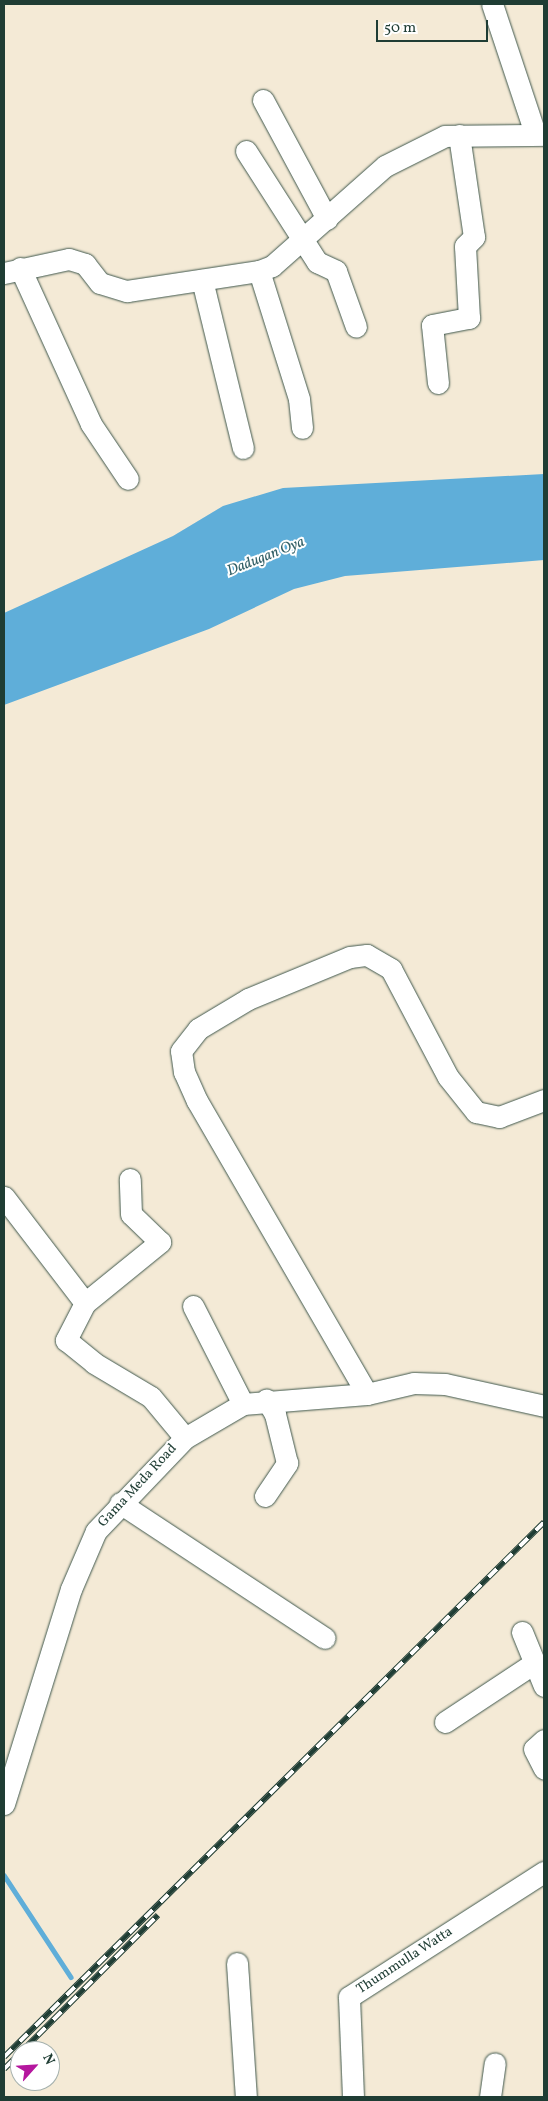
<!DOCTYPE html>
<html>
<head>
<meta charset="utf-8">
<style>
  body { margin:0 }
  #map { position:relative; width:548px; height:2101px; overflow:hidden; background:#f4ead6; font-family:Vollkorn,serif }
  div>[style] { position:absolute }
  .water>* { inset:0; background:#5faed9 }
  .stream>* { height:4.5px; margin:-2.25px; padding:0 2.25px; transform-origin:2.25px; border-radius:2.25px; background:#5faed9 }
  .roads { filter:drop-shadow(0 0 1px #3f574c) drop-shadow(0 0 1px #3f574c) }
  .minor>* { height:21px; margin:-10.5px; padding:0 10.5px; transform-origin:10.5px; border-radius:10.5px; background:#fff }
  .rail>* { height:5.5px; margin-top:-2.75px; transform-origin:0; background:repeating-linear-gradient(90deg,#fff 0 11px,#1f3d34 0 22px); box-sizing:border-box; border-block:1px solid #1f3d34 }
  span { translate:-50% -50%; white-space:nowrap; text-align:center; line-height:1.15; -webkit-text-stroke:4px #fff; paint-order:stroke }
  .street-label { font-size:14px; color:#1f3d34 }
  .water-label { font-size:15px; color:#325f66; font-style:italic }
  .frame { position:absolute; inset:0; border:5px solid #1f3d34; pointer-events:none }
  .north { position:absolute; left:10px; top:2041px; width:50px; height:50px; box-sizing:border-box; background:#fff; border:1px solid #a5b1ae; border-radius:50%; rotate:64deg; font-size:14px; font-weight:700; line-height:20px; text-align:center; color:#1f3d34 }
  .north::after { content:''; display:block; margin:auto; width:18px; height:22px; background:#b5179e; clip-path:polygon(50% 0,100% 100%,50% 72%,0 100%) }
  .scale { position:absolute; left:376px; top:20px; width:112px; height:22px; box-sizing:border-box; border:2px solid #1f3d34; border-top:0; padding-left:6px; font-size:15px; line-height:18px; white-space:nowrap; color:#1f3d34; -webkit-text-stroke:4px #fff; paint-order:stroke }
</style>
</head>
<body>
<div id="map">
  <div class="water">
    <div style="clip-path:polygon(544px 474px,544px 560px,345px 576px,294px 589px,209px 629px,4px 705px,4px 613px,173px 536px,223px 506px,283px 488px)"></div>
  </div>
  <div class="stream">
    <div style="left:4px;top:1875px;width:122px;rotate:56.7deg"></div>
  </div>
  <div class="roads">
    <div class="minor">
      <div style="left:492px;top:4px;width:136px;rotate:71.6deg"></div>
      <div style="left:263px;top:100px;width:135px;rotate:61.7deg"></div>
      <div style="left:246px;top:151px;width:132px;rotate:57.4deg"></div>
      <div style="left:317px;top:262px;width:21px;rotate:25deg"></div>
      <div style="left:336px;top:271px;width:59px;rotate:70.3deg"></div>
      <div style="left:20px;top:268px;width:171px;rotate:65.5deg"></div>
      <div style="left:91px;top:424px;width:66px;rotate:56.1deg"></div>
      <div style="left:259px;top:271px;width:134px;rotate:72.6deg"></div>
      <div style="left:299px;top:399px;width:29px;rotate:84deg"></div>
      <div style="left:4px;top:273px;width:66px;rotate:-12.2deg"></div>
      <div style="left:69px;top:259px;width:17px;rotate:17deg"></div>
      <div style="left:85px;top:264px;width:24px;rotate:52deg"></div>
      <div style="left:100px;top:283px;width:28px;rotate:17deg"></div>
      <div style="left:127px;top:291px;width:134px;rotate:-8.6deg"></div>
      <div style="left:259px;top:271px;width:14px;rotate:-21deg"></div>
      <div style="left:272px;top:266px;width:151px;rotate:-41.5deg"></div>
      <div style="left:385px;top:166px;width:67px;rotate:-26.6deg"></div>
      <div style="left:445px;top:136px;width:99px;rotate:-0.6deg"></div>
      <div style="left:202px;top:280px;width:173px;rotate:76.3deg"></div>
      <div style="left:438px;top:383px;width:58px;rotate:-95.9deg"></div>
      <div style="left:432px;top:325px;width:38px;rotate:-11deg"></div>
      <div style="left:469px;top:318px;width:72px;rotate:-93.2deg"></div>
      <div style="left:465px;top:246px;width:13px;rotate:-45deg"></div>
      <div style="left:474px;top:237px;width:103px;rotate:-98.4deg"></div>
      <div style="left:4px;top:1197px;width:133px;rotate:52.6deg"></div>
      <div style="left:85px;top:1303px;width:42px;rotate:117.2deg"></div>
      <div style="left:66px;top:1340px;width:36px;rotate:39deg"></div>
      <div style="left:94px;top:1363px;width:66px;rotate:30.8deg"></div>
      <div style="left:151px;top:1397px;width:53px;rotate:50.3deg"></div>
      <div style="left:85px;top:1303px;width:97px;rotate:-39.1deg"></div>
      <div style="left:160px;top:1242px;width:40px;rotate:-136deg"></div>
      <div style="left:131px;top:1214px;width:35px;rotate:-92deg"></div>
      <div style="left:193px;top:1306px;width:110px;rotate:63deg"></div>
      <div style="left:367px;top:1394px;width:339px;rotate:-120.1deg"></div>
      <div style="left:197px;top:1101px;width:32px;rotate:-114deg"></div>
      <div style="left:184px;top:1072px;width:21px;rotate:-98deg"></div>
      <div style="left:181px;top:1051px;width:28px;rotate:-52deg"></div>
      <div style="left:198px;top:1029px;width:58px;rotate:-31deg"></div>
      <div style="left:248px;top:999px;width:110px;rotate:-22.4deg"></div>
      <div style="left:350px;top:957px;width:17px;rotate:-7deg"></div>
      <div style="left:367px;top:955px;width:28px;rotate:30deg"></div>
      <div style="left:391px;top:969px;width:122px;rotate:62.2deg"></div>
      <div style="left:448px;top:1077px;width:45px;rotate:51.3deg"></div>
      <div style="left:476px;top:1112px;width:24px;rotate:12deg"></div>
      <div style="left:499px;top:1117px;width:48px;rotate:-20.7deg"></div>
      <div style="left:265px;top:1496px;width:40px;rotate:-56deg"></div>
      <div style="left:287px;top:1463px;width:50px;rotate:-103.8deg"></div>
      <div style="left:275px;top:1414px;width:17px;rotate:-121deg"></div>
      <div style="left:120px;top:1503px;width:245px;rotate:33.4deg"></div>
      <div style="left:522px;top:1632px;width:58px;rotate:67.8deg"></div>
      <div style="left:445px;top:1722px;width:107px;rotate:-33.5deg"></div>
      <div style="left:544px;top:1740px;width:13px;rotate:138deg"></div>
      <div style="left:534px;top:1749px;width:22px;rotate:63deg"></div>
      <div style="left:4px;top:1804px;width:225px;rotate:-72.7deg"></div>
      <div style="left:71px;top:1589px;width:63px;rotate:-66.7deg"></div>
      <div style="left:96px;top:1531px;width:129px;rotate:-46.3deg"></div>
      <div style="left:185px;top:1438px;width:67px;rotate:-30.4deg"></div>
      <div style="left:243px;top:1404px;width:124px;rotate:-4.6deg"></div>
      <div style="left:367px;top:1394px;width:48px;rotate:-13.2deg"></div>
      <div style="left:414px;top:1383px;width:31px;rotate:2deg"></div>
      <div style="left:445px;top:1384px;width:101px;rotate:12.5deg"></div>
      <div style="left:237px;top:1963px;width:134px;rotate:86.2deg"></div>
      <div style="left:353px;top:2097px;width:100px;rotate:-92.3deg"></div>
      <div style="left:349px;top:1997px;width:232px;rotate:-32.7deg"></div>
      <div style="left:490px;top:2097px;width:34px;rotate:-82deg"></div>
    </div>
  </div>
  <div class="rail">
    <div style="left:22px;top:2051px;width:192px;rotate:-45deg"></div>
    <div style="left:4px;top:2057px;width:760px;rotate:-44.73deg"></div>
    <div style="left:4px;top:2069px;width:23px;rotate:-45deg"></div>
  </div>
  <div class="street-label">
    <span style="left:138px;top:1486px;rotate:-47deg">Gama Meda Road</span>
    <span style="left:405px;top:1961px;rotate:-33deg">Thummulla Watta</span>
  </div>
  <div class="water-label">
    <span style="left:266px;top:557px;rotate:-22deg">Dadugan Oya</span>
  </div>
  <div class="frame"></div>
  <div class="north">N</div>
  <div class="scale">50 m</div>
</div>
</body>
</html>
